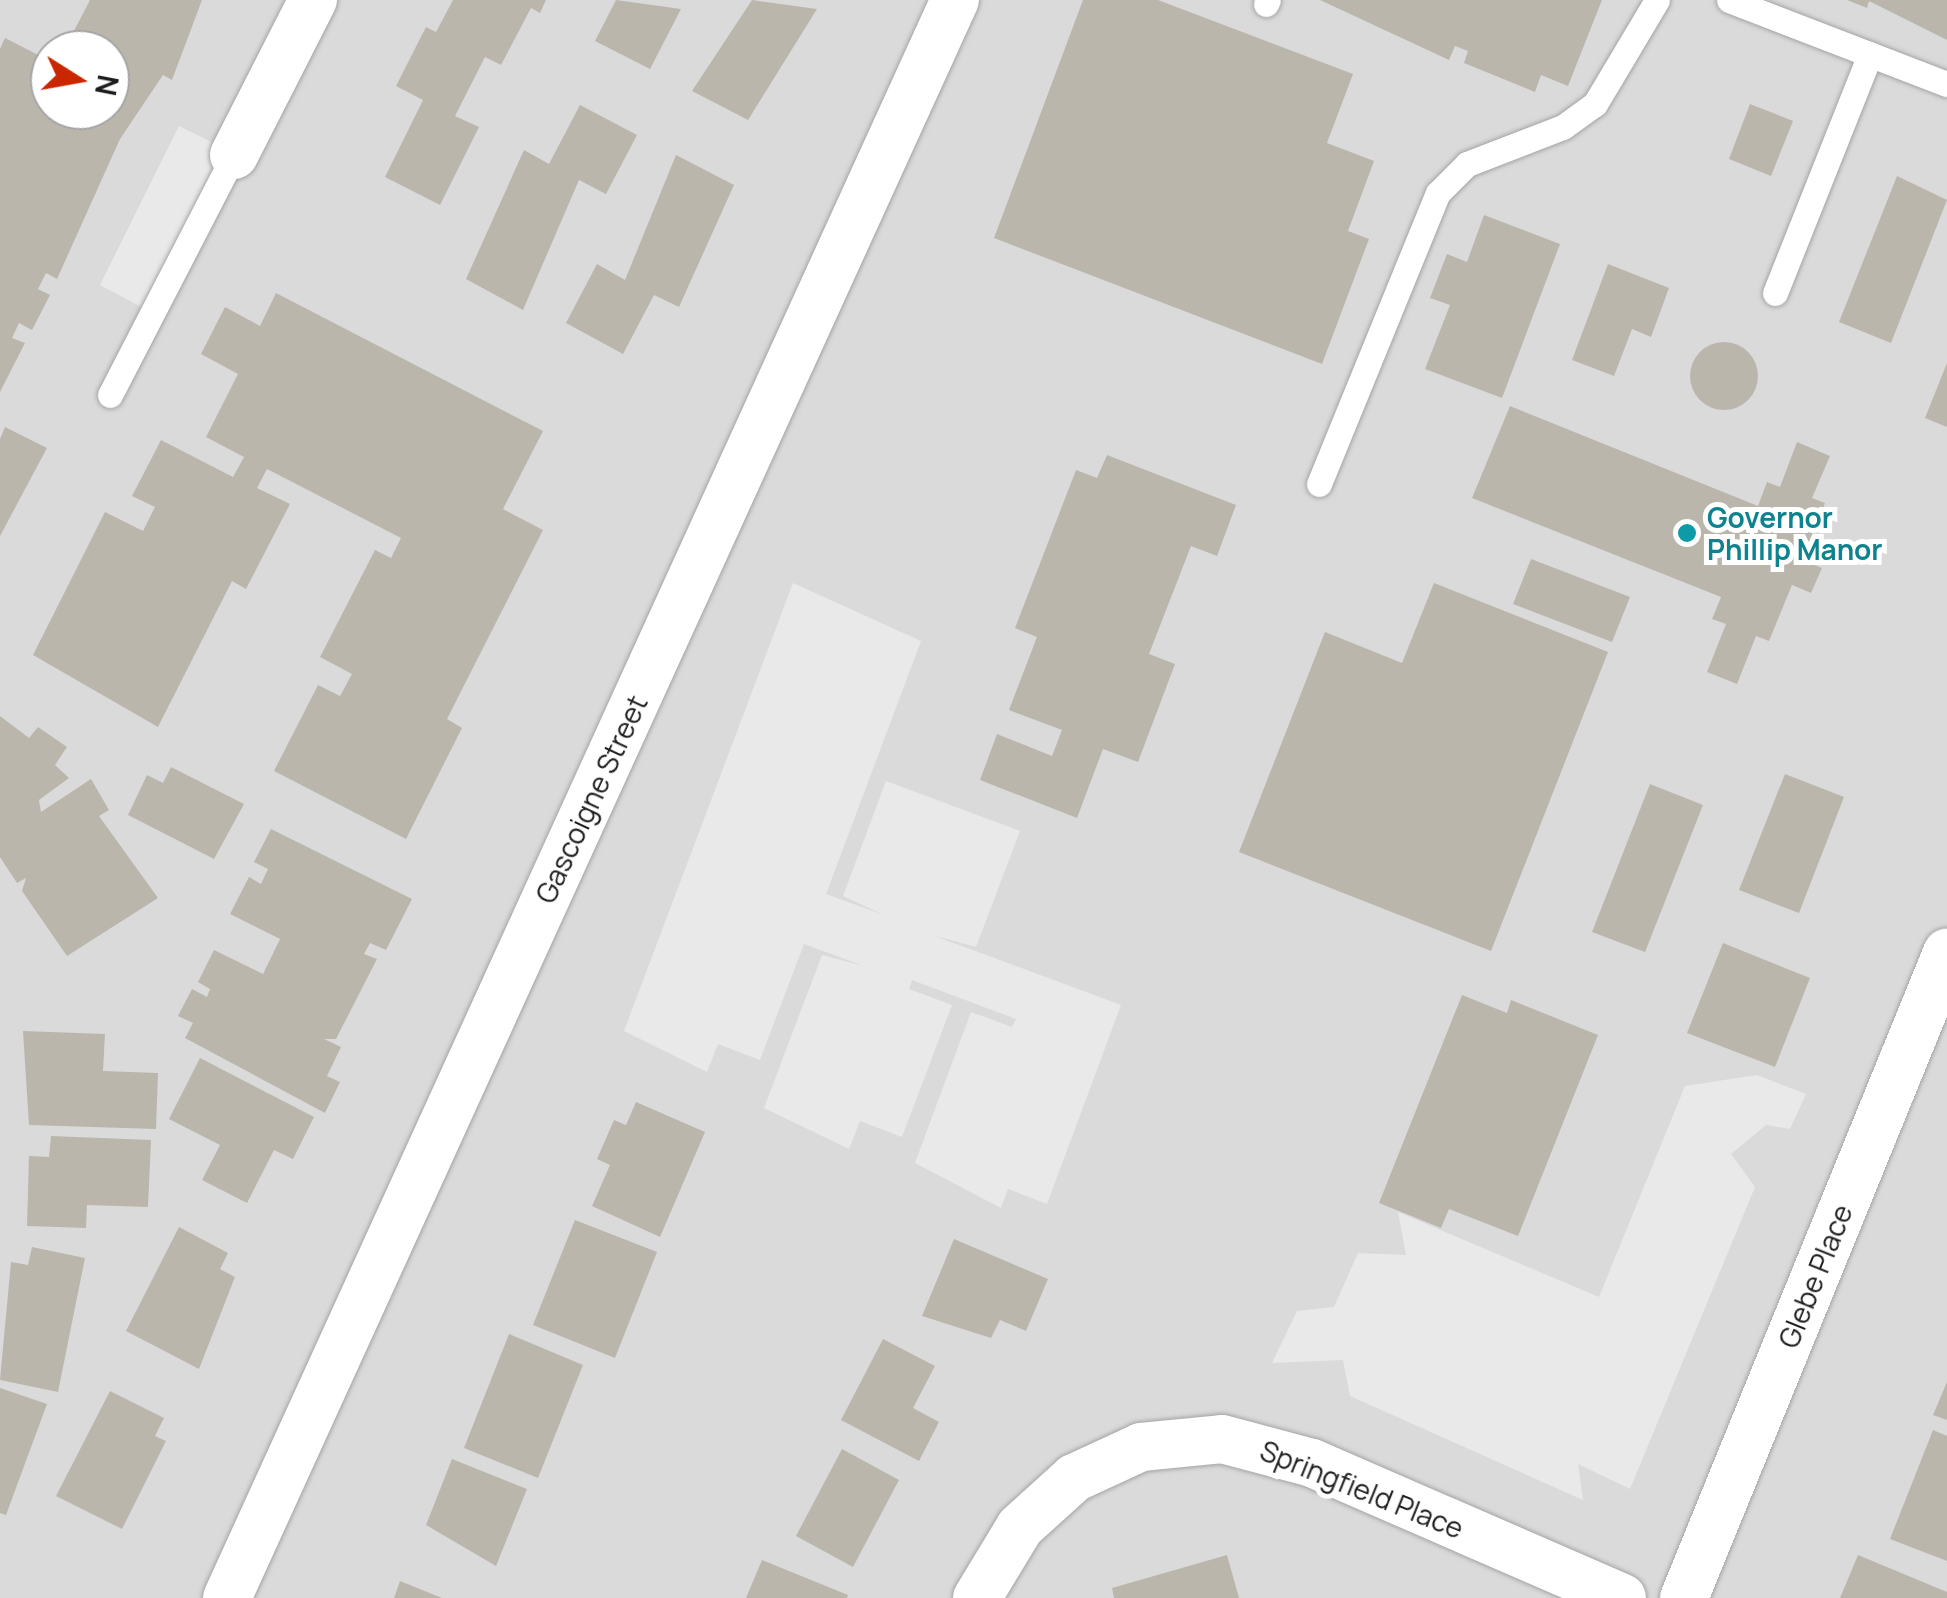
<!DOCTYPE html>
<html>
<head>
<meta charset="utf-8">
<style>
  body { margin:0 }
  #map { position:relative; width:1947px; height:1598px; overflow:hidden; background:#efede3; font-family:Manrope,sans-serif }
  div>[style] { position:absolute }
  .residential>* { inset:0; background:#dbdada }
  .parking>* { inset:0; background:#e9e9e9 }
  .building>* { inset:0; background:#bbb6ac }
  .round { border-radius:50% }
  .roads { filter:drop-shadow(0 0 2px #a4a4a4) drop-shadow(0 0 2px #a4a4a4) }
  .lane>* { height:25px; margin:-12.5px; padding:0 12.5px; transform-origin:12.5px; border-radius:12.5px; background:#fff }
  .street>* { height:48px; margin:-24px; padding:0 24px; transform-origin:24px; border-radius:24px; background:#fff }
  .dots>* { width:28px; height:28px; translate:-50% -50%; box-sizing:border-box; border:5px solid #fff; border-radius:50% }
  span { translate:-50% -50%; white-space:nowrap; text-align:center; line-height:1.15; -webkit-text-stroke:10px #fff; paint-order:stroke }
  .culture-label { font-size:28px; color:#0d838f; font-weight:700 }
  .left { translate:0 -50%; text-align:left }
  .street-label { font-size:28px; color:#1d1d1d }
  .north { position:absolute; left:30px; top:30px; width:100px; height:100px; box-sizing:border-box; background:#fff; border:2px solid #a5a5a5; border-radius:50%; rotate:101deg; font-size:28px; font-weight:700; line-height:40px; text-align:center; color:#1d1d1d }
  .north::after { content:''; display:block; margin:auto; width:35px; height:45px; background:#ca2700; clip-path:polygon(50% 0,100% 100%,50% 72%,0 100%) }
</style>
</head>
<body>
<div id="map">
  <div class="residential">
    <div style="clip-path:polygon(evenodd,0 0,1947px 0,1947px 1598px,0 1598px,0 0,50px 50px,110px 50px,110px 110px,50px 110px,50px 50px)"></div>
  </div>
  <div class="parking">
    <div style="clip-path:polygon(179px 126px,226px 149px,145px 309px,100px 285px)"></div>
    <div style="clip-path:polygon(793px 583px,921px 641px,826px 894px,884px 915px,843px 896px,886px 781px,1020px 831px,976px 947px,932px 935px,1121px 1005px,1047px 1204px,1008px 1189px,1001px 1208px,915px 1163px,971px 1012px,1012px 1027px,1016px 1019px,912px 980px,909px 989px,952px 1005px,902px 1137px,860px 1121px,849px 1149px,764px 1108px,822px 955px,864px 966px,804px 944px,760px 1060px,718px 1044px,707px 1072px,624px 1031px)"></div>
    <div style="clip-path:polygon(1757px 1075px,1806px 1094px,1790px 1129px,1766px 1125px,1731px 1154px,1755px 1187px,1630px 1489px,1578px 1464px,1583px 1500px,1350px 1396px,1343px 1360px,1272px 1363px,1297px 1311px,1334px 1307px,1358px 1253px,1406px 1255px,1398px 1212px,1599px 1297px,1685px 1086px)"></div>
  </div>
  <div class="building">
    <div style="clip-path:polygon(90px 0,202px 0,172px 80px,163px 75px,120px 139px,57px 279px,46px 273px,38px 289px,50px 295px,32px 330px,19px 323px,12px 338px,25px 343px,0 392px,0 49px,5px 38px,50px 61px,50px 110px,110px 110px,110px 50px,64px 50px)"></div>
    <div style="clip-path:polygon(453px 0,546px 0,540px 13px,531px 8px,501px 65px,485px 57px,455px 116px,479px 127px,440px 205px,385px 177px,423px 100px,396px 86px,426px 27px,436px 32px)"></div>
    <div style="clip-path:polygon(616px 0,681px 9px,650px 69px,595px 41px)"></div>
    <div style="clip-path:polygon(752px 0,817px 9px,748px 120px,692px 91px)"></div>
    <div style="clip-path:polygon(1083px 0,1158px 0,1353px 74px,1327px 143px,1374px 161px,1348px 231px,1369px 239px,1322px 364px,994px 238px)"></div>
    <div style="clip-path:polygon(1320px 0,1602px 0,1568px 86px,1541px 75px,1535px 92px,1464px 63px,1468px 51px,1455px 46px,1449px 60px)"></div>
    <div style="clip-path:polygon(1847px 0,1947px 0,1947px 40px,1869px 1px,1867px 8px)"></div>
    <div style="clip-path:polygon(1750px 104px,1793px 121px,1771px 176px,1729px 159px)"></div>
    <div style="clip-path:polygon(580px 105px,637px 135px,606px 194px,579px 180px,523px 310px,466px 279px,524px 150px,549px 164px)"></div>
    <div style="clip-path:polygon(676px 155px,734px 185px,679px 307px,654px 295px,623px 354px,566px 323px,597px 264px,625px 280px)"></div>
    <div style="clip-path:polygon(1897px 176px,1947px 200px,1891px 343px,1839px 322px)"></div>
    <div style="clip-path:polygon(1484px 215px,1560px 244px,1502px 398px,1425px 369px,1450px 305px,1430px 298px,1447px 254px,1467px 262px)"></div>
    <div style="clip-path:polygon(1608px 264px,1669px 288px,1651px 337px,1632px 329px,1614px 376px,1572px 360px)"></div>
    <div style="clip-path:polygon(276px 293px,543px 431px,503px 509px,543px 530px,447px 719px,462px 728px,406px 839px,274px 771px,318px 685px,340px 696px,352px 674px,320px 657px,375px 550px,391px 558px,401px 538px,267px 469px,257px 488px,290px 504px,246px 589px,232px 581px,158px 727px,33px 655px,105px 512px,143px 531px,155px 507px,132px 496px,161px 440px,233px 477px,244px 457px,206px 437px,238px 374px,201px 354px,225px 307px,260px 326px)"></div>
    <div class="round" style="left:1690px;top:342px;width:68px;height:68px"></div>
    <div style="clip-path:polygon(1947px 363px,1947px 427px,1925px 418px)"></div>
    <div style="clip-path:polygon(1510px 406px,1758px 506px,1767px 482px,1780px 487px,1797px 442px,1830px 456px,1812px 498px,1825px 503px,1802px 560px,1822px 568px,1811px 593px,1792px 585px,1769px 641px,1756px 636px,1737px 684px,1707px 672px,1726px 624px,1712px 619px,1721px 597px,1472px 498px)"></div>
    <div style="clip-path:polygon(5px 427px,47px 448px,0 536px,0 439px)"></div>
    <div style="clip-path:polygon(1107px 455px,1236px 505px,1217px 556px,1191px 546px,1149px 654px,1175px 664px,1138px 762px,1103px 749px,1077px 818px,980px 780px,997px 734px,1052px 756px,1062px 730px,1009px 710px,1037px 637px,1015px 628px,1076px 470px,1097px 478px)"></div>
    <div style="clip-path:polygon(1531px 559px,1630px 597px,1612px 642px,1513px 604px)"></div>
    <div style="clip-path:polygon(1434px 583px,1608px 652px,1491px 951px,1239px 852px,1325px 632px,1402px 663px)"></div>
    <div style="clip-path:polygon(0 716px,29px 738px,38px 727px,67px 747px,55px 765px,69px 778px,39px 800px,41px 812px,91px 779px,109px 810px,99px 816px,158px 898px,67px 956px,22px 891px,26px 878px,17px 883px,0 857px)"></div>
    <div style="clip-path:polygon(171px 767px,244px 804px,214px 859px,128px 815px,147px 775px,163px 783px)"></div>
    <div style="clip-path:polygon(1785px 774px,1844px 797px,1799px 913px,1739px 890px)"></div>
    <div style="clip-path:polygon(1650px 784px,1703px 805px,1645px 952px,1592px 932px)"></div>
    <div style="clip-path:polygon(271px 829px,412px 899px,386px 950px,370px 943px,364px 954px,377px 959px,336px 1039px,324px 1039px,341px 1047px,327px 1076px,340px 1082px,325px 1113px,185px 1038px,193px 1023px,178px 1016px,192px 989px,207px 997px,210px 989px,198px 982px,214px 950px,263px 974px,280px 939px,230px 914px,249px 877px,261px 884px,268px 869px,254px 862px)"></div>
    <div style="clip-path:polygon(1723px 943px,1810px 978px,1775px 1067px,1687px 1033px)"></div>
    <div style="clip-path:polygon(1462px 995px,1507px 1013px,1511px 1000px,1598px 1035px,1518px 1236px,1449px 1209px,1441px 1228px,1379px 1203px)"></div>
    <div style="clip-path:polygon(23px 1031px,105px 1034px,103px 1071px,158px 1073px,156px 1129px,29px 1125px)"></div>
    <div style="clip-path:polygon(200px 1058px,314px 1117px,293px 1159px,274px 1150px,247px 1203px,202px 1180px,220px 1145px,169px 1119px)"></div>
    <div style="clip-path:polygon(636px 1102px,705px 1132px,660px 1237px,592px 1206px,610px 1165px,597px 1159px,614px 1120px,626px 1125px)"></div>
    <div style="clip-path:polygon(51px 1136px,151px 1140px,148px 1207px,87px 1205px,86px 1228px,27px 1226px,29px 1156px,49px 1157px)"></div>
    <div style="clip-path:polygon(575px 1220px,657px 1252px,615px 1358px,533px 1325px)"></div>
    <div style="clip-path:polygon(179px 1227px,228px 1253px,220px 1269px,235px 1277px,199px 1369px,126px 1331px)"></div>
    <div style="clip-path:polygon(954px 1239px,1048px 1279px,1026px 1331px,1000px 1320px,991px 1338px,922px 1316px)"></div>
    <div style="clip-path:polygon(32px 1247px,85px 1258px,58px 1392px,0 1380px,11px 1262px,28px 1265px)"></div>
    <div style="clip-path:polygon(509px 1334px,583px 1365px,538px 1478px,464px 1448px)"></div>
    <div style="clip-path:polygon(883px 1339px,935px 1366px,913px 1408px,939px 1422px,919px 1461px,841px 1420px)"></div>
    <div style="clip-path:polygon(1947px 1382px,1947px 1420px,1933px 1415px)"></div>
    <div style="clip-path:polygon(0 1388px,47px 1404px,6px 1515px,0 1513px)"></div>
    <div style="clip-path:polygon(110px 1391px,164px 1418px,155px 1436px,166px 1441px,122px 1529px,56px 1496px)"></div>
    <div style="clip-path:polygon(1933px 1430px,1947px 1436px,1947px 1561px,1890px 1539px)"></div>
    <div style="clip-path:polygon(842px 1449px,899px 1480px,853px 1567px,796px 1536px)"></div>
    <div style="clip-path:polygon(452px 1459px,527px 1489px,496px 1566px,426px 1525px)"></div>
    <div style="clip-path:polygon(1227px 1555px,1239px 1598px,1114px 1598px,1112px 1588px)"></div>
    <div style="clip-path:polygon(1858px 1555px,1947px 1592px,1947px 1598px,1840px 1598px)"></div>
    <div style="clip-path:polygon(762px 1560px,848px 1595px,847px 1598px,746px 1598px)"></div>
    <div style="clip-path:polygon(400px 1581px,442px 1598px,394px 1598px)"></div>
  </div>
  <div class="roads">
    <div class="lane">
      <div style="left:1729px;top:0;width:234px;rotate:21.1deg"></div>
      <div style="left:1266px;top:4px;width:4px;rotate:-63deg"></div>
      <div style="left:1775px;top:293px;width:257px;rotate:-68.3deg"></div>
      <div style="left:110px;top:395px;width:270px;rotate:-62.7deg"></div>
      <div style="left:1319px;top:484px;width:314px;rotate:-67.8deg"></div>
      <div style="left:1438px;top:193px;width:41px;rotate:-45deg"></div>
      <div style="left:1467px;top:164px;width:103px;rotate:-21.1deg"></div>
      <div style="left:1563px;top:127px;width:39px;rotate:-36deg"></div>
      <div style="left:1595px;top:104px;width:121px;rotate:-59.2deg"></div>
    </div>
    <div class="street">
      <div style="left:234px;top:155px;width:174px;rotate:-63deg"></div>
      <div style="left:227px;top:1598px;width:1756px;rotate:-65.51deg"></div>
      <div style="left:977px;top:1598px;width:83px;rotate:-58.8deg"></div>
      <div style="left:1020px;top:1527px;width:73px;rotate:-42.2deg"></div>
      <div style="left:1074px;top:1478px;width:74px;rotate:-24.8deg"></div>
      <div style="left:1141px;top:1447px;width:81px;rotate:-5.6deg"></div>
      <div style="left:1222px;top:1439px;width:93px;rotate:14.9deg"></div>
      <div style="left:1312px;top:1463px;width:338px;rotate:23.5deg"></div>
      <div style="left:1684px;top:1598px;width:697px;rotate:-67.82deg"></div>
    </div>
  </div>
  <div class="dots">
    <div style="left:1687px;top:533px;background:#0f9aa8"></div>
  </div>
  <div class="culture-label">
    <span class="left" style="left:1707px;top:533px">Governor<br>Phillip Manor</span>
  </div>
  <div class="street-label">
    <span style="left:591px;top:799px;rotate:-65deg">Gascoigne Street</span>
    <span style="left:1815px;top:1276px;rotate:-68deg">Glebe Place</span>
    <span style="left:1362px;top:1489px;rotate:22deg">Springfield Place</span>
  </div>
  <div class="north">N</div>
</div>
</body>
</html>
